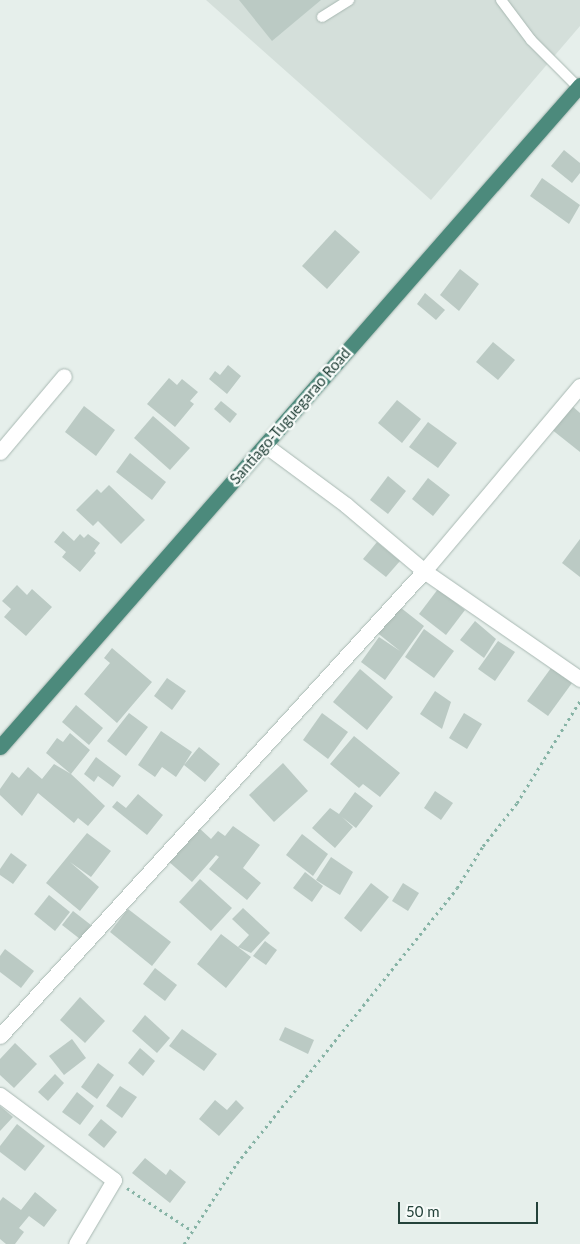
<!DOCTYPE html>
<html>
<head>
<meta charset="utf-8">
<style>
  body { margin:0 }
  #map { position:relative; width:580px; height:1244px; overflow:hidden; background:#e6efeb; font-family:Lato,sans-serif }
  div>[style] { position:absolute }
  .built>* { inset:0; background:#d4dfda }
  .building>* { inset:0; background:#bbcac4 }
  .path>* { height:3px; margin-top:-1.5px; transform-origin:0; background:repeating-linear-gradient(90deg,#86b3a5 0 2.5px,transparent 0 6.5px) }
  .roads { filter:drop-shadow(0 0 1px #a8b8b2) drop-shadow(0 0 1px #a8b8b2) }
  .service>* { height:10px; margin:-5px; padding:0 5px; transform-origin:5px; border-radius:5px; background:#fff }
  .minor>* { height:15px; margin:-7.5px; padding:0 7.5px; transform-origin:7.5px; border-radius:7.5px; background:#fff }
  .tertiary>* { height:15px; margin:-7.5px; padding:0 7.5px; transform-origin:7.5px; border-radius:7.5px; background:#fff }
  .trunk>* { height:15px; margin:-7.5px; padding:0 7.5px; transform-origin:7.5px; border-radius:7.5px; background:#4c8a7c }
  span { translate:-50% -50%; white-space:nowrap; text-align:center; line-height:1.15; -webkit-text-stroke:5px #f7fbf9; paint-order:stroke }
  .street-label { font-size:15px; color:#24423a }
  .scale { position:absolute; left:398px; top:1202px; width:140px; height:22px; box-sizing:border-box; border:2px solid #24423a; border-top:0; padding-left:6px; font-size:15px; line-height:18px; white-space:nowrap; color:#24423a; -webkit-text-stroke:4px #f7fbf9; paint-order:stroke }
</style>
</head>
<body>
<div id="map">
  <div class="built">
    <div style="clip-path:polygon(206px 0,580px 0,580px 26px,431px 200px)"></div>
  </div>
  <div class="building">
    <div style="clip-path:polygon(239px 0,321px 0,272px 41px)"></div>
    <div style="clip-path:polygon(564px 150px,580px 163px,580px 173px,572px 183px,551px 166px)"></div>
    <div style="clip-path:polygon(542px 178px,580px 205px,569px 224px,530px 196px)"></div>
    <div style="clip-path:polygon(335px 230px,360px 252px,327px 289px,302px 266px)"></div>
    <div style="clip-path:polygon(460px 269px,479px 284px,459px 311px,440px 295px)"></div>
    <div style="clip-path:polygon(425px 293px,445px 310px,436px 320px,417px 304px)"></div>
    <div style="clip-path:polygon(493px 342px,515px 360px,498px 380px,476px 362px)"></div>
    <div style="clip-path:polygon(228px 365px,241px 376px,227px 394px,209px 379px,215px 371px,220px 375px)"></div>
    <div style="clip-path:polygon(169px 378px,177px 385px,182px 379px,198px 392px,190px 401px,194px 404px,175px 427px,147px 404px)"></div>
    <div style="clip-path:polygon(397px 400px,421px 419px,402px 443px,378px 423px)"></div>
    <div style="clip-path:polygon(221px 401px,237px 414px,230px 423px,214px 409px)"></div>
    <div style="clip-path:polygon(571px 405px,580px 413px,580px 452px,551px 429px)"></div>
    <div style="clip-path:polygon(84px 406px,115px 430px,96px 456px,65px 432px)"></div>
    <div style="clip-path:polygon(153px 416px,190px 448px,170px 470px,134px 438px)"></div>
    <div style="clip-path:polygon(428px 422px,457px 443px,438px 468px,409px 447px)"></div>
    <div style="clip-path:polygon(130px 453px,166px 482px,152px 500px,116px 472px)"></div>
    <div style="clip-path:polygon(388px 476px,406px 491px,388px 514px,370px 500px)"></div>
    <div style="clip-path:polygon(428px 478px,450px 495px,433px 516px,412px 499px)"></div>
    <div style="clip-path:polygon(109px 485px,145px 520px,121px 544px,98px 521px,93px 526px,76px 510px,97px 489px,101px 493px)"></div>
    <div style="clip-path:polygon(63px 531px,74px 541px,80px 534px,84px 538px,88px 534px,100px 543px,94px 551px,96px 553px,80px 572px,62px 557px,66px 552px,54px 542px)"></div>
    <div style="clip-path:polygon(580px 539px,580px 577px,562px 563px)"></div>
    <div style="clip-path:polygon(377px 542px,400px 561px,386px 577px,363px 559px)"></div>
    <div style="clip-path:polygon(17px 585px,27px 595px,32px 589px,52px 607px,26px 636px,4px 617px,11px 609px,2px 601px)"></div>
    <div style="clip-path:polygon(438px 589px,465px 610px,446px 635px,419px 614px)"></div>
    <div style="clip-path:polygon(396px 604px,424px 626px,385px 680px,361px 662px,379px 637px,400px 651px,375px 631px)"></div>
    <div style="clip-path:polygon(475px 621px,496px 639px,484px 658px,460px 640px)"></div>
    <div style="clip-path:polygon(424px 629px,454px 651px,434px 678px,405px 657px)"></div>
    <div style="clip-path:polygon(498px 641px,515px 652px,495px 681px,478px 669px)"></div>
    <div style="clip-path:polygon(112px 648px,152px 682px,117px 723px,84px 694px,110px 663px,104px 658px)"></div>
    <div style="clip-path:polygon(551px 668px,572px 683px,548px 716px,527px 701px)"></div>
    <div style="clip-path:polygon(360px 669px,393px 697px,367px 730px,333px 702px)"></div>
    <div style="clip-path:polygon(167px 678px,186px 691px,172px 710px,154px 696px)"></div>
    <div style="clip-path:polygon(435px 691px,451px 702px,442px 729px,420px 714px)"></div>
    <div style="clip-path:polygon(76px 705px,103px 728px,89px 745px,62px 722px)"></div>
    <div style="clip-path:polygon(129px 713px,148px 727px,126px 756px,107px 741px)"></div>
    <div style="clip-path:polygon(322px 713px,348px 732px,328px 759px,303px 740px)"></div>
    <div style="clip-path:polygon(464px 713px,482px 724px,467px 749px,449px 738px)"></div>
    <div style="clip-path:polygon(161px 731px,192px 752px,184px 765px,199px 747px,220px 764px,205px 782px,184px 765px,176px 777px,162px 767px,155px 777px,138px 765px)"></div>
    <div style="clip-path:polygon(70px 733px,90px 750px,71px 774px,105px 806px,88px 826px,78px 818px,74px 823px,38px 793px,22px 816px,0 795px,0 789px,12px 772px,19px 778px,28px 767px,42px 779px,54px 764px,71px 774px,46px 753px,57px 738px,63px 742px)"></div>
    <div style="clip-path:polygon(354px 736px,400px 773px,380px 797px,363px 784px,359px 788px,330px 764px)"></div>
    <div style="clip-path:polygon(96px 757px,121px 776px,113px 787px,98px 776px,94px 782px,84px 774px)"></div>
    <div style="clip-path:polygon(283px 763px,308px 791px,274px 822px,249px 795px)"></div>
    <div style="clip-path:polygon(435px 791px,453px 803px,441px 820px,424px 808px)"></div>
    <div style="clip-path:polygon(355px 792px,373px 806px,356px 828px,342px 817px,353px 827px,335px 848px,312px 828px,330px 808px,339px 814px)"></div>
    <div style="clip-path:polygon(138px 794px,163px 815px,147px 835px,112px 807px,117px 801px,126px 808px)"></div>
    <div style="clip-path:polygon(233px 826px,260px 845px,243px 868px,261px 883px,247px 900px,209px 869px,219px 857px,216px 855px,192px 882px,168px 861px,198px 827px,211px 839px,218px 831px,225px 836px)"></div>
    <div style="clip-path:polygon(87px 833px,111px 851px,91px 877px,70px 862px,99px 887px,80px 911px,46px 883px)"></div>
    <div style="clip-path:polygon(302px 834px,328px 854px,313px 876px,286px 855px)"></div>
    <div style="clip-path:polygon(11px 853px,27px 865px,13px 884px,0 875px,0 869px)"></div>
    <div style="clip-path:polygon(331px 857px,353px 872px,340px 895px,316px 880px)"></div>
    <div style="clip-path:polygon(305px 872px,323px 886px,312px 902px,293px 888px)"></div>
    <div style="clip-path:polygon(200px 879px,232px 908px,211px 931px,179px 902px)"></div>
    <div style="clip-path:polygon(371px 883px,389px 897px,361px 932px,344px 918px)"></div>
    <div style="clip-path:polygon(403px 883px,419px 893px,408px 911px,392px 901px)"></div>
    <div style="clip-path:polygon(49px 895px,70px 912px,55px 931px,34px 914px)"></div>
    <div style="clip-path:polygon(243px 908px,270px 933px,251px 953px,238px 947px,251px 957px,226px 988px,197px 964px,221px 934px,238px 947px,249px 935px,232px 919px)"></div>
    <div style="clip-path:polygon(128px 909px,171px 942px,152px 966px,110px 932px)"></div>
    <div style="clip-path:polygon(73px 911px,91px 925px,80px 939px,62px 925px)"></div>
    <div style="clip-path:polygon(265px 941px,277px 950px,266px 965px,253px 956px)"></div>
    <div style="clip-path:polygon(5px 949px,34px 971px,21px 988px,0 972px,0 956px)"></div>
    <div style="clip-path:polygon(155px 968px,177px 985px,165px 1001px,143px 984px)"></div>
    <div style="clip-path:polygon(80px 997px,105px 1021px,85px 1043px,60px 1020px)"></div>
    <div style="clip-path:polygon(145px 1015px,170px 1038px,157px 1053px,132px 1031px)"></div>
    <div style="clip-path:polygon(285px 1027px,314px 1040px,308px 1054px,279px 1040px)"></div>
    <div style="clip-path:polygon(182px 1029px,217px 1054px,204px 1071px,169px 1046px)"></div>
    <div style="clip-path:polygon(72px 1039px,86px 1058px,64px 1075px,49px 1056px)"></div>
    <div style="clip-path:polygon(15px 1043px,37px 1064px,14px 1088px,0 1075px,0 1059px)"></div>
    <div style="clip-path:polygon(140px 1048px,155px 1061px,143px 1076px,128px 1063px)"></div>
    <div style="clip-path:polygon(98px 1063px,114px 1075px,97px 1099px,81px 1087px)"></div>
    <div style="clip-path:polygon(55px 1074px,64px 1083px,48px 1101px,38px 1092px)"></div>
    <div style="clip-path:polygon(120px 1086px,137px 1097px,122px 1118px,106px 1106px)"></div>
    <div style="clip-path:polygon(77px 1092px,94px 1106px,80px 1125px,62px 1112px)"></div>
    <div style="clip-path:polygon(215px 1100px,227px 1110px,236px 1100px,244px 1108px,219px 1136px,199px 1119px)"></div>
    <div style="clip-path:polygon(0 1106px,13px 1117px,0 1131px)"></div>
    <div style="clip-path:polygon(101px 1119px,117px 1132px,104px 1148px,88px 1135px)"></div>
    <div style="clip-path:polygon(17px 1124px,45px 1146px,25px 1171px,0 1152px,0 1146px)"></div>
    <div style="clip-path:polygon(145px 1158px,166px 1175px,170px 1169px,186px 1182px,170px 1203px,132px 1173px)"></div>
    <div style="clip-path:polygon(35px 1192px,57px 1210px,44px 1227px,29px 1216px,19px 1228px,24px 1232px,15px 1244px,6px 1244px,0 1239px,0 1201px,3px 1197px,21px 1210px)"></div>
  </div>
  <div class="path">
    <div style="left:127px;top:1188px;width:77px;rotate:33.3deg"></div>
    <div style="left:184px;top:1244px;width:97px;rotate:-56.8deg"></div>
    <div style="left:237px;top:1163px;width:352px;rotate:-51.3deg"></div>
    <div style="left:457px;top:888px;width:49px;rotate:-58.2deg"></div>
    <div style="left:483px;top:846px;width:55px;rotate:-51.7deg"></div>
    <div style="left:517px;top:803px;width:120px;rotate:-58.3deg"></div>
  </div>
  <div class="roads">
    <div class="service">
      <div style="left:501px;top:0;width:50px;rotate:53.1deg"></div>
      <div style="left:531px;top:40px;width:66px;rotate:45deg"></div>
      <div style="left:322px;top:17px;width:32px;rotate:-32deg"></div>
    </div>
    <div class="minor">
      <div style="left:265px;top:445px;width:101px;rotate:36.5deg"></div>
      <div style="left:346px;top:505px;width:102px;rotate:40.2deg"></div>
      <div style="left:424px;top:571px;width:190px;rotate:34.7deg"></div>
      <div style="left:0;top:452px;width:99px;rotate:-49.9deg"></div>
      <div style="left:0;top:1036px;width:629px;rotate:-47.64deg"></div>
      <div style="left:424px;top:571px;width:242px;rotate:-49.9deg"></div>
    </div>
    <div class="tertiary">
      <div style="left:0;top:1095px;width:142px;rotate:36.7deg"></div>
      <div style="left:114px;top:1180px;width:74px;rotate:120.7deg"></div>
    </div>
    <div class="trunk">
      <div style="left:0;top:747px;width:880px;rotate:-48.78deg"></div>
    </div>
  </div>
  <div class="street-label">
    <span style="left:290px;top:416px;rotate:-49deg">Santiago-Tuguegarao Road</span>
  </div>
  <div class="scale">50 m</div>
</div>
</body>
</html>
